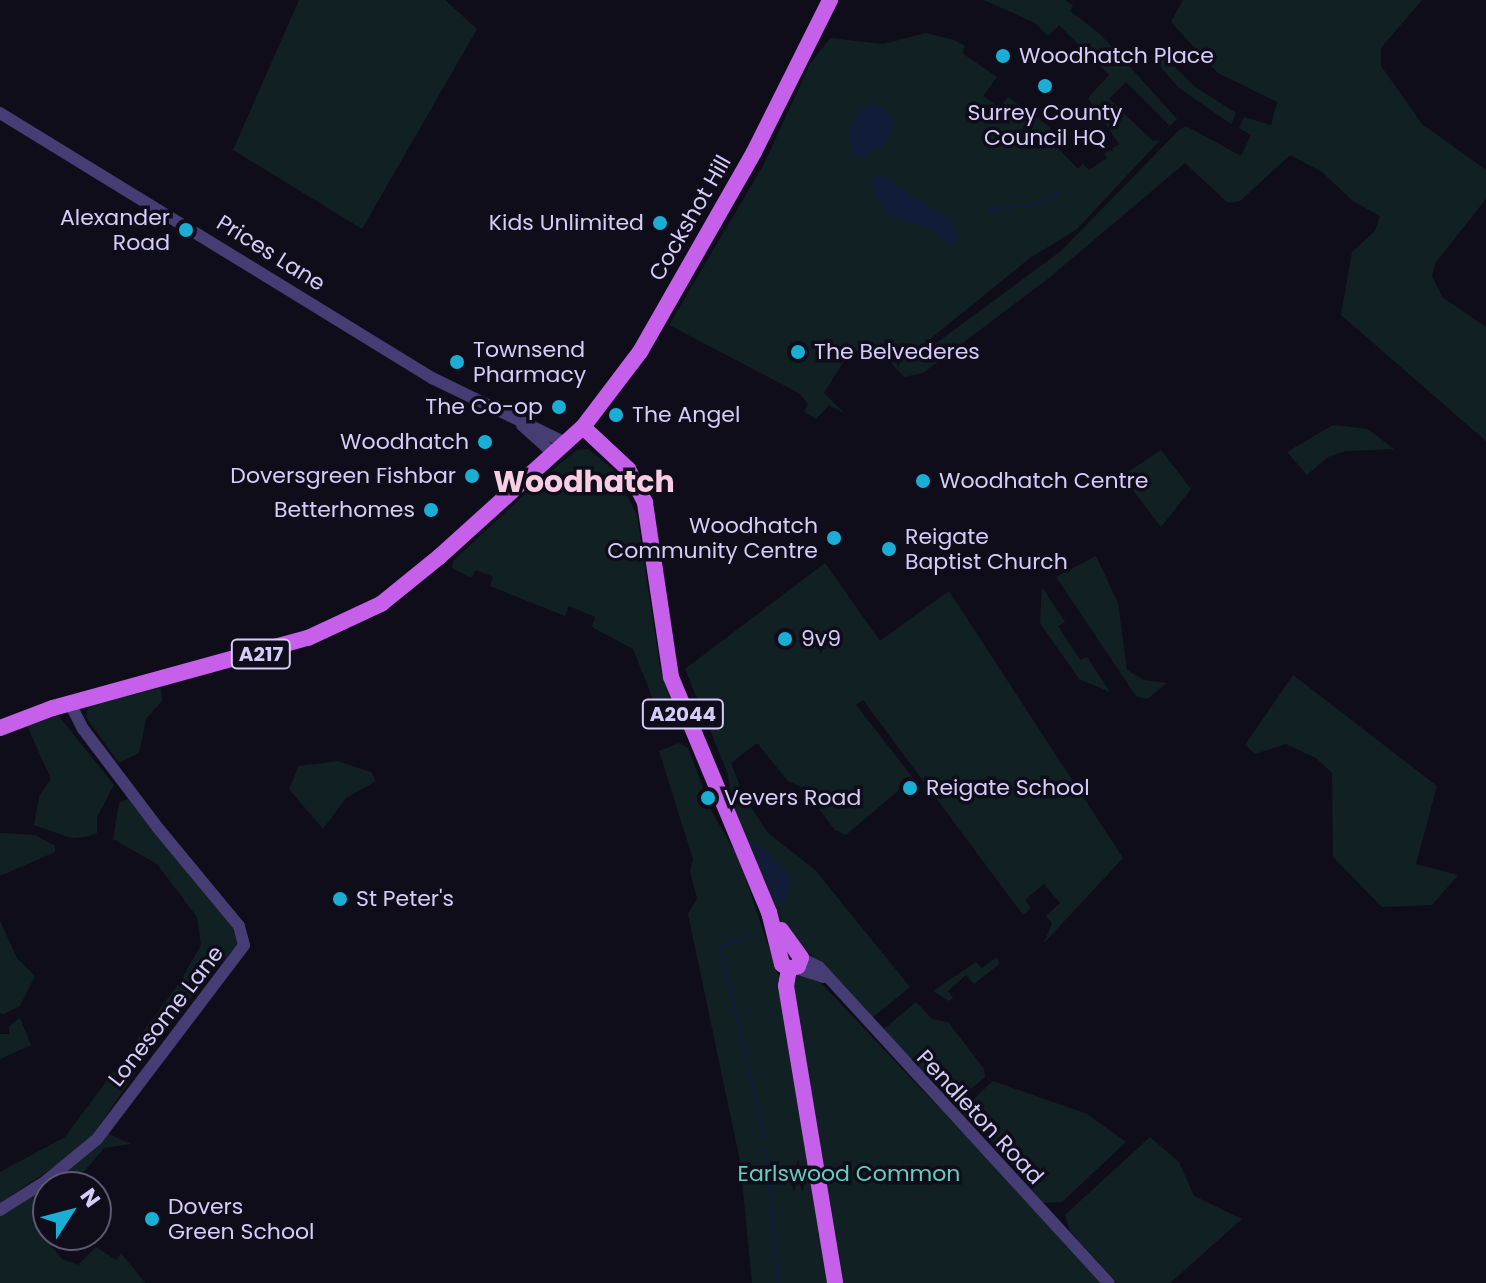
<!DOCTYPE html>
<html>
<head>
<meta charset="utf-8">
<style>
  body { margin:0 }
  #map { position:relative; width:1486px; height:1283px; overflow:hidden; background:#100d1a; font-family:Poppins,sans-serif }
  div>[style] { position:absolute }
  .green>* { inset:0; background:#112123 }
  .water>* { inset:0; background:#111c39 }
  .stream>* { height:3px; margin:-1.5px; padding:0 1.5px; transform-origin:1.5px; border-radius:1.5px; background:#111c39 }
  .minor>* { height:12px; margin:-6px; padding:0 6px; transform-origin:6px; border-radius:6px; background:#453d73 }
  .major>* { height:16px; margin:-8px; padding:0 8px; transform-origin:8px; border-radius:8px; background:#c660eb }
  .dots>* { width:22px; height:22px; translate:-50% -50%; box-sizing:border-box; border:4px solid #100d1a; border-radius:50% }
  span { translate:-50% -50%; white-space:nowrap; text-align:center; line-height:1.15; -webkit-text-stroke:7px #100d1a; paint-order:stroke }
  .shield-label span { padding:2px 6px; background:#100d1a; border:2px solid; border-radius:6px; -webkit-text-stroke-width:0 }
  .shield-label { font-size:20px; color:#d6ccf8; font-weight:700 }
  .poi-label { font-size:22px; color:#d6ccf8 }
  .left { translate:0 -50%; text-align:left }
  .right { translate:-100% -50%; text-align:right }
  .street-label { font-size:22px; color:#d6ccf8 }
  .park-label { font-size:22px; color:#62cebf }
  .district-label { font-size:30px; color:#f9cee4; font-weight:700 }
  .north { position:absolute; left:32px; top:1171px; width:80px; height:80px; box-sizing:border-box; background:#100d1a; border:2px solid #5f5973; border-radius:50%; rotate:54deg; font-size:22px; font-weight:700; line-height:32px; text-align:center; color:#d6ccf8 }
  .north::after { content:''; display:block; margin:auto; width:28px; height:36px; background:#1baed5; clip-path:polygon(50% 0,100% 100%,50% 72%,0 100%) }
</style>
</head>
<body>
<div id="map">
  <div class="green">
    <div style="clip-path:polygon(299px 0,445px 0,477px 29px,362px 229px,233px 150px)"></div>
    <div style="clip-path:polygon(984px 0,1065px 0,1073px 5px,1070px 11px,1100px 34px,1177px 119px,1165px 130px,1169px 125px,1126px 82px,1109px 99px,1153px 141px,1160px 140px,1077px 229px,1030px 258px,909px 356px,915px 359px,1061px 251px,1179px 130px,1186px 126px,1241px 156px,1251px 135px,1239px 128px,1244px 117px,1271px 125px,1277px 102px,1218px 73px,1171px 22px,1183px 0,1422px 0,1381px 48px,1381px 66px,1422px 124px,1486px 170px,1486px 199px,1436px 262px,1432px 276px,1442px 297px,1486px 327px,1486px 441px,1341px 315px,1352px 252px,1375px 231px,1380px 216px,1353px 201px,1322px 172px,1290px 155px,1240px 201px,1228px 203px,1185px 163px,1049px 278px,923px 373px,904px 377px,882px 353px,866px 346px,860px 353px,852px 348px,824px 393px,844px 413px,829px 405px,816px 419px,804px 412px,808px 404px,799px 393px,669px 325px,764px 164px,810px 64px,830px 38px,883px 44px,926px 33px,954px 40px,965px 46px,962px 53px,997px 77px,983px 96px,1000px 108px,1008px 97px,1047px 125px,1054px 132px,1054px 144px,1078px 169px,1083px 164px,1089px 170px,1107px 158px,1104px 154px,1119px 144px,1088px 98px,1109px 75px,1059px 25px,1048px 36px,1035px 23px)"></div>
    <div style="clip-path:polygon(1160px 52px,1194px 86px,1236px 113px,1231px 124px,1179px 88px,1152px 57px)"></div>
    <div style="clip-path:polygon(1333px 425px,1368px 429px,1394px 449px,1345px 451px,1328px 457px,1307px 475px,1287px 452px)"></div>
    <div style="clip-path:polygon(588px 449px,613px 469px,637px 515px,660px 667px,675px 714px,663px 724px,633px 649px,592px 627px,595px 617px,569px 606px,565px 616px,490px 586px,493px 577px,476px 570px,471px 578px,452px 568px,453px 561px,541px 479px,577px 450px)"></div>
    <div style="clip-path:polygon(1161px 450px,1191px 489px,1161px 527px,1122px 476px)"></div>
    <div style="clip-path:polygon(1096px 556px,1118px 603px,1127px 670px,1144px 680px,1167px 683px,1147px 699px,1136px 696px,1056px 577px)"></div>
    <div style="clip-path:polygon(825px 563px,880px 641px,949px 591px,1123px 858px,1044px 943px,1052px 923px,1046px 916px,1060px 903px,1044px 884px,1025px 900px,1031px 908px,1023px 915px,863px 700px,856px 705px,913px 778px,846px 835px,835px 830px,803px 788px,788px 781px,757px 743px,731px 763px,744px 797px,768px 833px,815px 870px,910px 987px,872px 1018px,784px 927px,731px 802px,728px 774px,685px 669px)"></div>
    <div style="clip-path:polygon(1042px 587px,1065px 622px,1058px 626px,1080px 660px,1087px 657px,1110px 692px,1079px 679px,1040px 623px)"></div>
    <div style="clip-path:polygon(1293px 675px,1437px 786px,1416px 864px,1458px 875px,1432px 905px,1382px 907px,1333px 857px,1332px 773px,1316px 758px,1286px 744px,1255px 754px,1245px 745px)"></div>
    <div style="clip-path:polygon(161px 688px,162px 701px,146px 719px,139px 753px,119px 763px,86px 717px,88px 706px)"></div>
    <div style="clip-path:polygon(58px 715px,114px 785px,97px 817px,97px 833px,86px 837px,71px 838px,34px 825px,39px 796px,51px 779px,27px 726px)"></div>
    <div style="clip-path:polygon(679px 743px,688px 748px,713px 814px,738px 857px,779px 977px,805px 975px,820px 982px,1105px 1283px,752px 1283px,740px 1161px,688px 914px,697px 898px,690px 871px,693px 859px,659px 751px)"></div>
    <div style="clip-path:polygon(338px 761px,371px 772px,376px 781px,346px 798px,323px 829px,289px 789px,299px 766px)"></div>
    <div style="clip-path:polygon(128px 799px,232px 927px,238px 944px,174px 1017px,85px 1146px,0 1203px,0 1172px,65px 1137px,180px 982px,201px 945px,197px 917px,157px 864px,113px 839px,119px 803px)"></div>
    <div style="clip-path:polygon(0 833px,35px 835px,55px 846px,55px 852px,0 876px)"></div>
    <div style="clip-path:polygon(0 921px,17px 958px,35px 976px,20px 1006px,4px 1014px,0 1013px)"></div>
    <div style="clip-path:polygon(997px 957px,999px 964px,974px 984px,966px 975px,948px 991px,953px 998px,949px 1001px,933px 991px,976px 962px,982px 968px)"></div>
    <div style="clip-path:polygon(916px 1002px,932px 1019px,948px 1022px,984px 1069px,985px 1077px,957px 1101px,946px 1100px,884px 1029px)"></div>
    <div style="clip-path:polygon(20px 1018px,31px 1045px,0 1059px,0 1034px,9px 1034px,9px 1026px)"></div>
    <div style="clip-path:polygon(993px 1081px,1087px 1114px,1126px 1142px,1062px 1202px,1043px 1203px,997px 1146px,964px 1115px,967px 1105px)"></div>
    <div style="clip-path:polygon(107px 1133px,131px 1144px,104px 1148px,71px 1187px,48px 1187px,48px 1203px,42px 1206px,45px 1239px,62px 1259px,78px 1265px,96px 1247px,116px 1260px,121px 1253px,145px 1283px,0 1283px,0 1216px,83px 1158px)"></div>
    <div style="clip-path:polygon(1150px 1137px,1179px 1162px,1194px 1196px,1242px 1219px,1170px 1283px,1117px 1283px,1070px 1231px,1065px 1215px)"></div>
  </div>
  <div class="water">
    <div style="clip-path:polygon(872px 104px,880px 105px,896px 123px,886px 143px,863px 158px,854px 154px,849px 132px,862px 108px)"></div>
    <div style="clip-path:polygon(877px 174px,948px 218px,959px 239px,952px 246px,929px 227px,887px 215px,870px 182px)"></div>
    <div style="clip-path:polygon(759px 844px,788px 872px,791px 889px,782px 903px,773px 898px,752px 846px)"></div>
  </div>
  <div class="stream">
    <div style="left:989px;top:209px;width:43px;rotate:-6.6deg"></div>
    <div style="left:1032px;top:204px;width:31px;rotate:-25deg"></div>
    <div style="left:750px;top:937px;width:31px;rotate:163deg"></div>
    <div style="left:720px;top:946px;width:197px;rotate:77.1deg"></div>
    <div style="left:765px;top:1148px;width:136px;rotate:84.5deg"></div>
  </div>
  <div class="minor">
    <div style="left:0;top:113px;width:507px;rotate:31.53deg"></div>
    <div style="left:432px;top:378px;width:149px;rotate:25.9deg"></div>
    <div style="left:522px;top:425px;width:43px;rotate:42.2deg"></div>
    <div style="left:801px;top:958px;width:20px;rotate:27deg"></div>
    <div style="left:819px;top:967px;width:429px;rotate:47.5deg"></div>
    <div style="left:796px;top:968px;width:29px;rotate:18deg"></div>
    <div style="left:0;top:1210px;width:54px;rotate:-32.2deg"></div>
    <div style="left:46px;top:1181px;width:66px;rotate:-39.5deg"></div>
    <div style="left:97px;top:1139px;width:243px;rotate:-52.8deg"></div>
    <div style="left:244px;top:945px;width:20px;rotate:-105deg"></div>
    <div style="left:239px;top:926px;width:127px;rotate:-129.6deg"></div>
    <div style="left:158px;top:828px;width:124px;rotate:-127.1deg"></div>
    <div style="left:83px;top:729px;width:29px;rotate:-117deg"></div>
  </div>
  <div class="major">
    <div style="left:583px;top:427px;width:62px;rotate:43deg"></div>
    <div style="left:628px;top:469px;width:38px;rotate:63deg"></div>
    <div style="left:645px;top:503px;width:176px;rotate:81.5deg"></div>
    <div style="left:671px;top:677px;width:255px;rotate:67.4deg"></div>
    <div style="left:769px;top:912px;width:54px;rotate:76deg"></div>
    <div style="left:782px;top:964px;width:9px;rotate:36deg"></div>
    <div style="left:0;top:728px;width:57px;rotate:-20.7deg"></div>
    <div style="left:53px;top:708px;width:264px;rotate:-15.4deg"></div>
    <div style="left:308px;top:638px;width:81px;rotate:-25deg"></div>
    <div style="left:381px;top:604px;width:75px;rotate:-39deg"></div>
    <div style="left:439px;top:557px;width:194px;rotate:-42.1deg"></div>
    <div style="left:583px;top:427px;width:94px;rotate:-52.8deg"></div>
    <div style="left:640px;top:352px;width:230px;rotate:-60.3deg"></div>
    <div style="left:754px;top:152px;width:170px;rotate:-63.4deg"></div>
    <div style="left:781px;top:930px;width:34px;rotate:54deg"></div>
    <div style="left:801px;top:958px;width:9px;rotate:111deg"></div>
    <div style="left:798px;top:966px;width:9px;rotate:162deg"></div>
    <div style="left:789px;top:969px;width:17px;rotate:100deg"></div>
    <div style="left:786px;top:986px;width:301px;rotate:80.6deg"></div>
  </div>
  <div class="dots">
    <div style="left:1003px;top:56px;background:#1baed5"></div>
    <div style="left:1045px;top:86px;background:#1baed5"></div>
    <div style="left:660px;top:223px;background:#1baed5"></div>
    <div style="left:186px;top:230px;background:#1baed5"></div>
    <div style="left:798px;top:352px;background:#1baed5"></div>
    <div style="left:457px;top:362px;background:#1baed5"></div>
    <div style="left:559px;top:407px;background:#1baed5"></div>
    <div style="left:616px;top:415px;background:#1baed5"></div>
    <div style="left:485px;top:442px;background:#1baed5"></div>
    <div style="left:472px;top:476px;background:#1baed5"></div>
    <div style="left:923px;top:481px;background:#1baed5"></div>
    <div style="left:431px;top:510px;background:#1baed5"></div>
    <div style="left:834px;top:538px;background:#1baed5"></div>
    <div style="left:889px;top:549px;background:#1baed5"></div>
    <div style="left:785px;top:639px;background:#1baed5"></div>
    <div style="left:910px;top:788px;background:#1baed5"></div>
    <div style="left:708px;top:798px;background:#1baed5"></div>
    <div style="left:340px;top:899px;background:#1baed5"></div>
    <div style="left:152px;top:1219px;background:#1baed5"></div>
  </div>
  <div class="shield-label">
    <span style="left:261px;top:654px">A217</span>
    <span style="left:683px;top:714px">A2044</span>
  </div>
  <div class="poi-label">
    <span class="left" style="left:1019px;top:56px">Woodhatch Place</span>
    <span style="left:1045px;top:125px">Surrey County<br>Council HQ</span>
    <span class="right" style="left:170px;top:230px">Alexander<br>Road</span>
    <span class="right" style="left:644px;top:223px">Kids Unlimited</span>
    <span class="left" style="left:473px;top:362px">Townsend<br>Pharmacy</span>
    <span class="left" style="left:814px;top:352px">The Belvederes</span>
    <span class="right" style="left:543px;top:407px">The Co-op</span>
    <span class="left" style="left:632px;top:415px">The Angel</span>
    <span class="right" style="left:469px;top:442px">Woodhatch</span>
    <span class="right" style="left:456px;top:476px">Doversgreen Fishbar</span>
    <span class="left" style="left:939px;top:481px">Woodhatch Centre</span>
    <span class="right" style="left:415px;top:510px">Betterhomes</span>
    <span class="right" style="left:818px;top:538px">Woodhatch<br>Community Centre</span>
    <span class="left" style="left:905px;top:549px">Reigate<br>Baptist Church</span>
    <span class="left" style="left:801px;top:639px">9v9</span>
    <span class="left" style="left:926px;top:788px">Reigate School</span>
    <span class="left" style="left:724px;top:798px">Vevers Road</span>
    <span class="left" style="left:356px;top:899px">St Peter's</span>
    <span class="left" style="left:168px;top:1219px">Dovers<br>Green School</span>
  </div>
  <div class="street-label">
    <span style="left:690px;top:218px;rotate:-60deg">Cockshot Hill</span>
    <span style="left:271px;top:253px;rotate:32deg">Prices Lane</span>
    <span style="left:166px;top:1016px;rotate:-52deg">Lonesome Lane</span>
    <span style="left:980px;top:1117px;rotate:47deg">Pendleton Road</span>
  </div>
  <div class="park-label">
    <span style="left:849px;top:1174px">Earlswood Common</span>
  </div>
  <div class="district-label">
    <span style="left:584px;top:482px">Woodhatch</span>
  </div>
  <div class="north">N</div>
</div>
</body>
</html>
